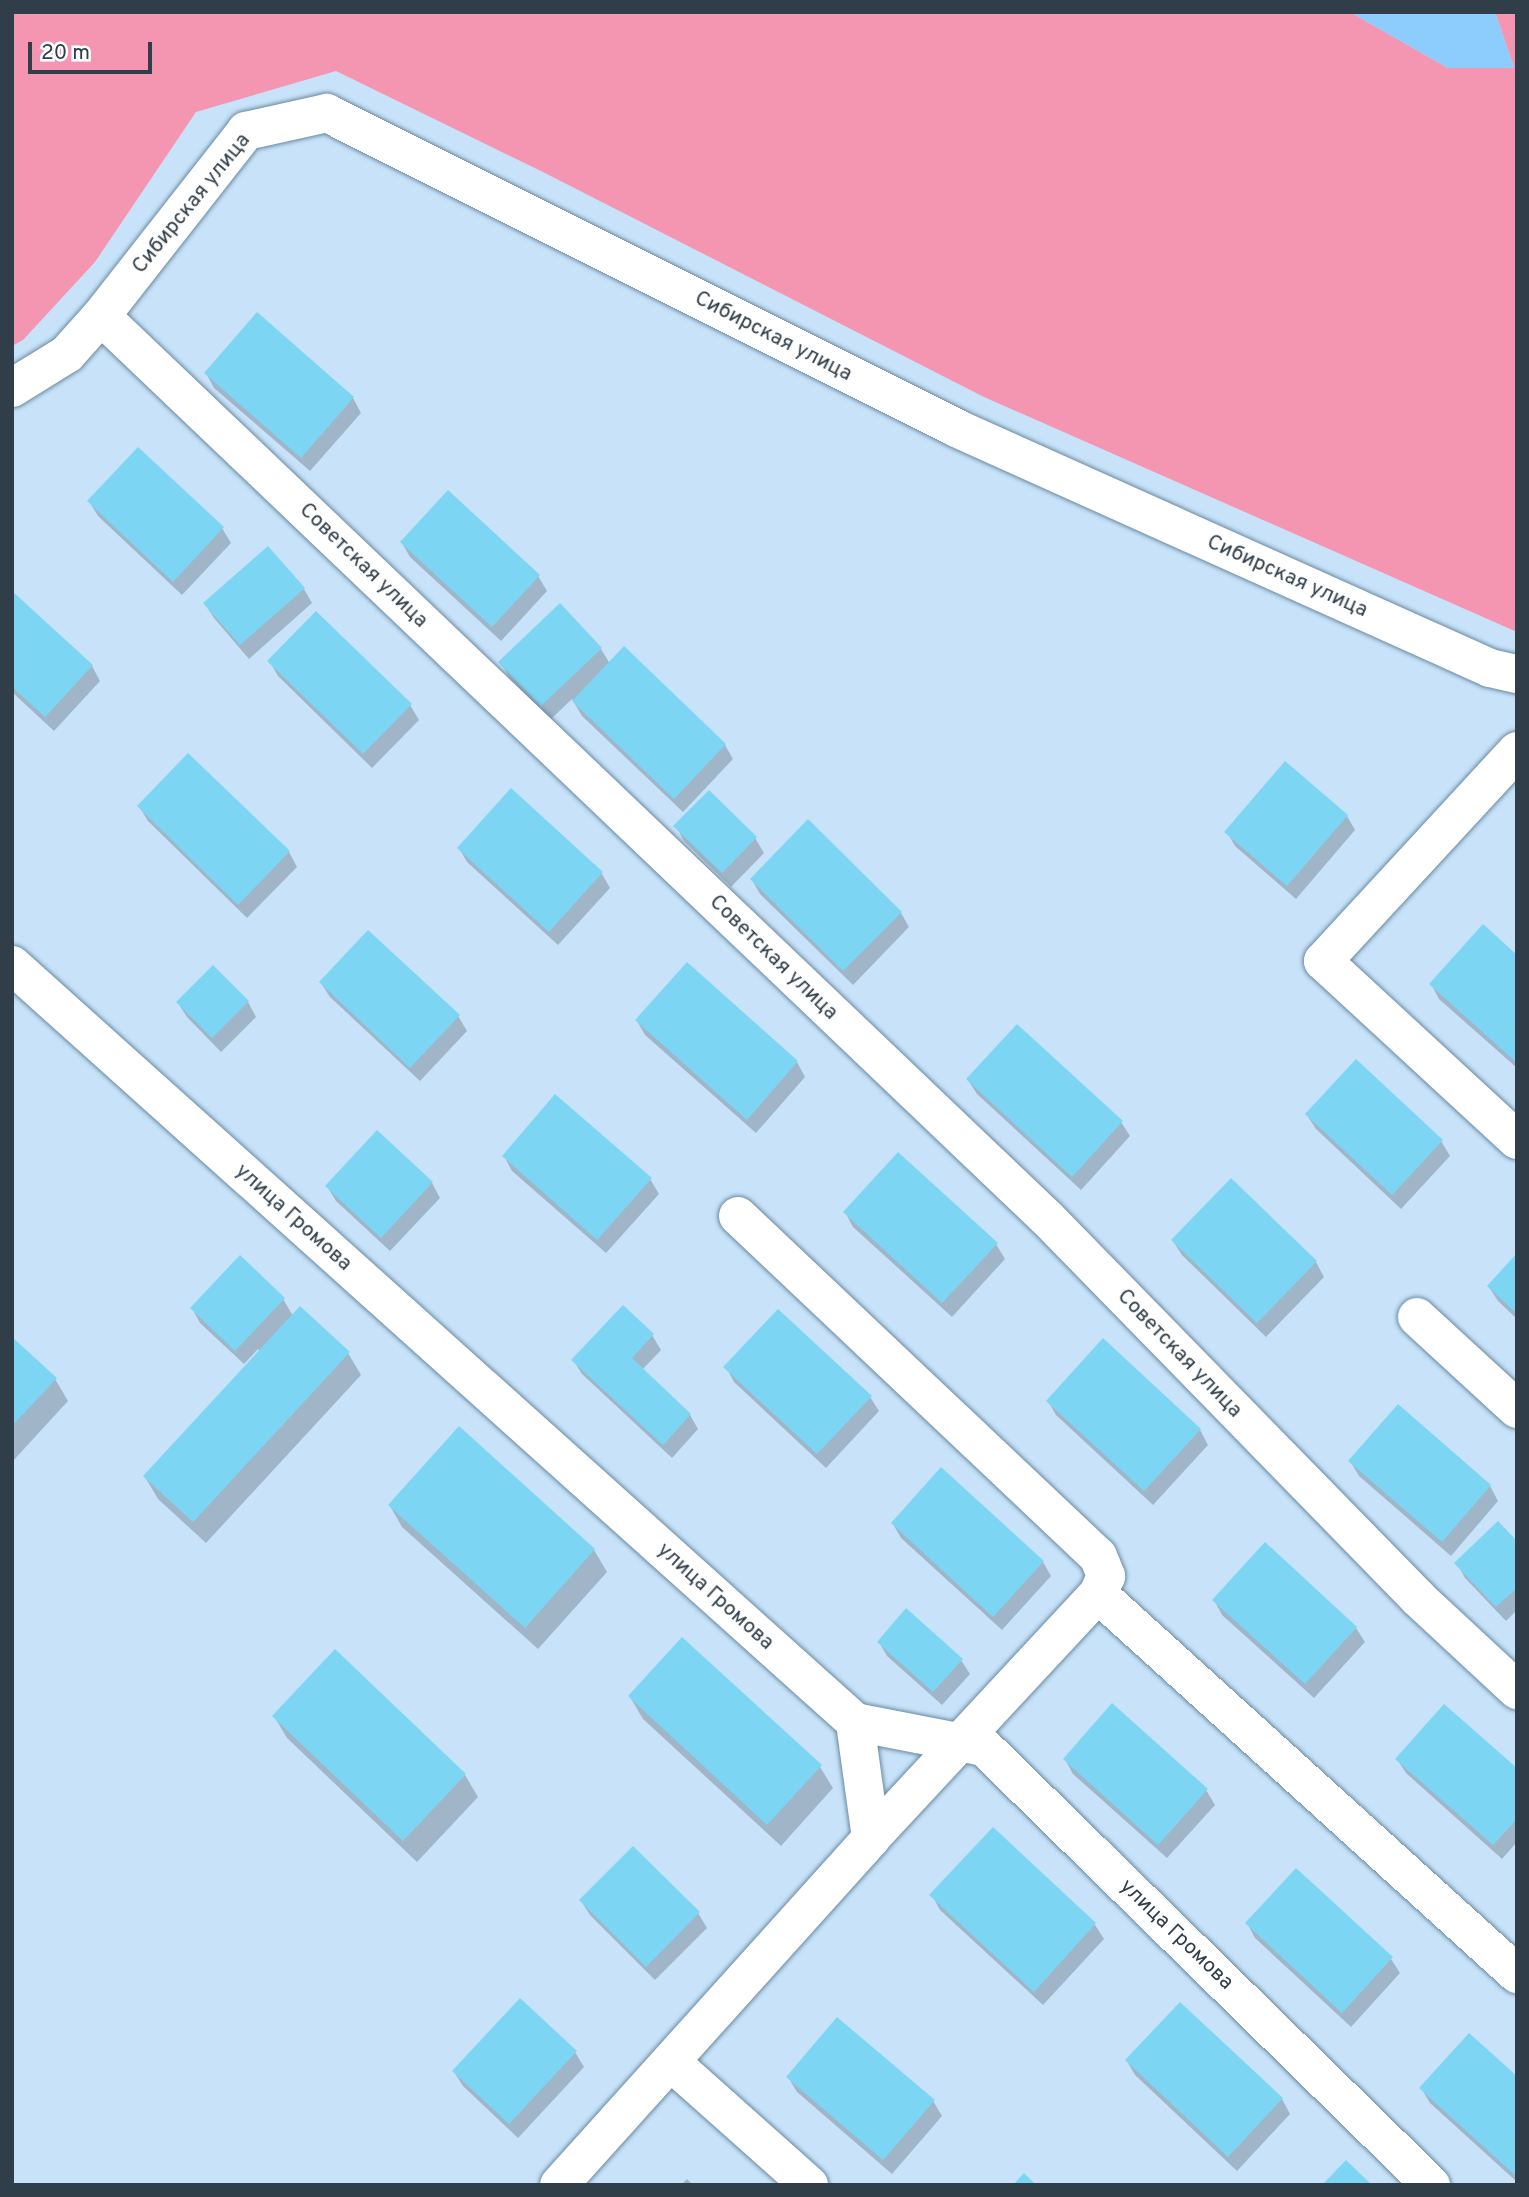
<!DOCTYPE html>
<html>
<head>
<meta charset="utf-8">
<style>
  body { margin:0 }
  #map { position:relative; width:1529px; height:2197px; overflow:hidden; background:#c8e3f9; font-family:Overpass,sans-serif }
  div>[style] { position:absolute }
  .green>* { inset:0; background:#f496b1 }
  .water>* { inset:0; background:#8ccdfe }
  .shadow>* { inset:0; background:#0003 }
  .building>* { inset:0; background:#7cd6f3 }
  .roads { filter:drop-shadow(0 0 2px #6989a2) drop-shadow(0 0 2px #6989a2) }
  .minor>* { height:38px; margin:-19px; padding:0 19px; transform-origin:19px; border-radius:19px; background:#fff }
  span { translate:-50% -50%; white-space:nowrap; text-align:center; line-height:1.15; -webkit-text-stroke:7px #fff; paint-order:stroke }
  .street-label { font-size:21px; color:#303e49 }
  .frame { position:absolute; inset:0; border:14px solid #303e49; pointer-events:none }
  .scale { position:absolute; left:28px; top:42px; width:124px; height:32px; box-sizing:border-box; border:4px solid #303e49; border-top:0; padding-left:9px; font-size:21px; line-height:24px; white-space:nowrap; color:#303e49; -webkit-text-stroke:5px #fff; paint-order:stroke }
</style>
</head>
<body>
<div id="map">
  <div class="green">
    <div style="clip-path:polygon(12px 12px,1350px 12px,1448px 68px,1514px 68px,1495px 12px,1517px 12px,1517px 632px,984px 397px,543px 172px,336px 71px,196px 112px,95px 262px,23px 340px,12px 346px)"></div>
  </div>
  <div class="water">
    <div style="clip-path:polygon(1350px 12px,1495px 12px,1514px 68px,1448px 68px)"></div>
  </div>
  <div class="shadow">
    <div style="clip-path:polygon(206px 373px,353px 398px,361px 413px,310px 471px,214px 388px)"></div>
    <div style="clip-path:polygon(89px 501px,222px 528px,231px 543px,182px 595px,98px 516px)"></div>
    <div style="clip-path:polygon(402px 543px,538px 576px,547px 591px,501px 641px,410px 557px)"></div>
    <div style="clip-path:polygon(304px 589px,312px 603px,249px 659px,214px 618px,205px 604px)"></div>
    <div style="clip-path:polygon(12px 593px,92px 666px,100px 681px,54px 731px,12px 692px)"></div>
    <div style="clip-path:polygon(560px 606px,601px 649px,610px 664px,725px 745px,733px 759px,683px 812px,582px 716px,572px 699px,550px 720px,509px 677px,501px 662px)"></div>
    <div style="clip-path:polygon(270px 662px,410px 705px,419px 720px,372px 768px,278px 676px)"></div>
    <div style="clip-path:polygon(188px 755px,289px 852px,297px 867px,247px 918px,148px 821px,139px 806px)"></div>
    <div style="clip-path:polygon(511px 791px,602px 874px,610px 888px,558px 945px,467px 862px,459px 848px)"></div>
    <div style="clip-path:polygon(1347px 816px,1355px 830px,1296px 899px,1235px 846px,1227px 832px)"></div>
    <div style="clip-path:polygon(676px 826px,755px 838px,764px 853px,731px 887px,684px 841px)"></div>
    <div style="clip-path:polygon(752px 880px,901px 913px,909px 927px,853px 985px,760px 894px)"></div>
    <div style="clip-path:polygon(1517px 957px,1517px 1068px,1439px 999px,1431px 984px)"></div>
    <div style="clip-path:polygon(687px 964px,797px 1062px,805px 1077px,756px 1133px,645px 1035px,637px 1021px)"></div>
    <div style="clip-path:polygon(321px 983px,458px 1016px,467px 1031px,420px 1081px,330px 997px)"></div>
    <div style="clip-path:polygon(248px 1002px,256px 1017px,221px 1052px,187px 1017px,178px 1003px)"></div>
    <div style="clip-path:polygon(968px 1080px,1121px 1122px,1130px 1136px,1081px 1190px,977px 1094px)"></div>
    <div style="clip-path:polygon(1307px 1115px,1441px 1141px,1450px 1156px,1401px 1209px,1316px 1129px)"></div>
    <div style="clip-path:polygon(504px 1156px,650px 1179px,659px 1194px,606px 1253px,512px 1171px)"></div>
    <div style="clip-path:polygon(1231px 1181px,1316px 1262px,1324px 1277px,1266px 1337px,1182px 1255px,1173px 1241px)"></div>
    <div style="clip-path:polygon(432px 1183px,440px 1198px,390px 1251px,336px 1201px,327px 1186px)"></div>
    <div style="clip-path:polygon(845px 1212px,996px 1244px,1005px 1259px,952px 1317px,853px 1227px)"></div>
    <div style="clip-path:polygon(1517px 1256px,1517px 1319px,1498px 1301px,1489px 1287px)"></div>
    <div style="clip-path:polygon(283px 1299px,293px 1316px,348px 1353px,361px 1375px,206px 1543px,158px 1499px,145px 1477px,261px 1352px,258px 1349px,244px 1364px,200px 1323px,192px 1308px)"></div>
    <div style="clip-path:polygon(652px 1335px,661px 1350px,642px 1370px,690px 1415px,698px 1429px,672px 1458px,582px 1374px,573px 1360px)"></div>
    <div style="clip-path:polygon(12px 1339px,55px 1379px,68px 1401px,12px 1462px)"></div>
    <div style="clip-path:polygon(1103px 1341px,1200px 1430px,1208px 1445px,1153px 1505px,1056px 1415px,1048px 1401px)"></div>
    <div style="clip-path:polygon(726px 1367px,870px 1397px,879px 1411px,826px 1468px,734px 1382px)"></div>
    <div style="clip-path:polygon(1350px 1461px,1490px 1486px,1498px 1501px,1451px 1556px,1359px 1476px)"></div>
    <div style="clip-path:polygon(390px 1506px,594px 1550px,607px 1572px,538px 1649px,402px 1527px)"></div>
    <div style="clip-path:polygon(893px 1524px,1043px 1562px,1051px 1576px,1002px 1630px,901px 1538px)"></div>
    <div style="clip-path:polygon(1517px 1544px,1517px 1610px,1506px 1621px,1465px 1578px,1457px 1563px)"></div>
    <div style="clip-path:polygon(1214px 1600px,1356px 1628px,1365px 1642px,1314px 1698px,1222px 1615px)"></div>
    <div style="clip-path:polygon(879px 1642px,961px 1660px,970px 1674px,942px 1705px,887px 1656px)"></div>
    <div style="clip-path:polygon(630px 1697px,820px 1767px,833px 1788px,781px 1846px,643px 1719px)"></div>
    <div style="clip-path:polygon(274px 1716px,465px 1775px,478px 1797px,417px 1862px,287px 1738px)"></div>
    <div style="clip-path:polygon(1065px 1759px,1206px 1790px,1215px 1805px,1167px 1858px,1073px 1774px)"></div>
    <div style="clip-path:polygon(1397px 1759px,1517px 1771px,1517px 1842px,1502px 1859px,1406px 1773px)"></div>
    <div style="clip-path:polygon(993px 1829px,1095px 1925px,1104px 1939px,1043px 2005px,940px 1910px,932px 1895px)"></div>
    <div style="clip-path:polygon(581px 1901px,698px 1913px,707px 1928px,655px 1980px,590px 1915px)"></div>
    <div style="clip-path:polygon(1247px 1923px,1391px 1959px,1400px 1973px,1351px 2027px,1255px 1938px)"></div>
    <div style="clip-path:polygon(575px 2052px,584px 2067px,518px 2138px,463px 2086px,454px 2072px)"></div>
    <div style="clip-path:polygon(1127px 2061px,1282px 2099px,1290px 2114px,1237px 2171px,1135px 2075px)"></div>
    <div style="clip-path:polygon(788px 2077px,933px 2101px,942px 2116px,892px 2174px,797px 2092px)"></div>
    <div style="clip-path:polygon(1517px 2079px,1517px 2182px,1430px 2103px,1421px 2088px)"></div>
    <div style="clip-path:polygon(687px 2179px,693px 2185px,681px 2185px)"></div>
  </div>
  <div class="building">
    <div style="clip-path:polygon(257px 312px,354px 397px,301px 458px,204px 373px)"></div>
    <div style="clip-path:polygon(138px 447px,224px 527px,173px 582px,87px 501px)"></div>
    <div style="clip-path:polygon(448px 490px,540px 575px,492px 627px,400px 542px)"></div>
    <div style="clip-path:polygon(268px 546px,305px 588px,240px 645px,203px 603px)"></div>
    <div style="clip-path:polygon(12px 591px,93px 665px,45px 717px,12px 687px)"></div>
    <div style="clip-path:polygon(560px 603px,602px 648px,541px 706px,498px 662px)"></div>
    <div style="clip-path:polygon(316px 611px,412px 704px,363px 754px,267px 661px)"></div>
    <div style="clip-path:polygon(624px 646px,726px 744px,674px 799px,572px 701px)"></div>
    <div style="clip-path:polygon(188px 753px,290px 851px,238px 905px,137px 806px)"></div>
    <div style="clip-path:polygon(1285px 761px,1348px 815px,1287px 886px,1224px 832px)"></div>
    <div style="clip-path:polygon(511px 788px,603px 872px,549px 932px,457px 848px)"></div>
    <div style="clip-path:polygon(709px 790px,757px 837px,722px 873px,673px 826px)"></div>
    <div style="clip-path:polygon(808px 819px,902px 912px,843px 971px,750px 879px)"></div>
    <div style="clip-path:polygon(1483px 924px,1517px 955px,1517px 1063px,1429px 984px)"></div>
    <div style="clip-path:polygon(368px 930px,460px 1015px,410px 1068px,319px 982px)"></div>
    <div style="clip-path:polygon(687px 962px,798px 1061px,747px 1120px,635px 1020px)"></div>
    <div style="clip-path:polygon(213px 965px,249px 1001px,212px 1038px,176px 1002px)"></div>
    <div style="clip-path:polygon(1017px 1024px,1123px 1121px,1072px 1177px,966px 1079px)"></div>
    <div style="clip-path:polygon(1356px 1059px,1443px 1140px,1392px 1195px,1305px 1114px)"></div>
    <div style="clip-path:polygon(555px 1094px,652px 1178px,597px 1240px,502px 1156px)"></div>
    <div style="clip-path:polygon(377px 1130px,433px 1182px,381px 1238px,325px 1186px)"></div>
    <div style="clip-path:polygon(898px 1152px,998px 1243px,942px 1303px,843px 1212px)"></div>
    <div style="clip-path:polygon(1231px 1178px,1317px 1261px,1257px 1323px,1171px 1240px)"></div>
    <div style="clip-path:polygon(1517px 1253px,1517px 1314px,1487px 1286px)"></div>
    <div style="clip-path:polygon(240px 1255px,285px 1298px,235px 1351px,190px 1308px)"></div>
    <div style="clip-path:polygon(623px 1305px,654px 1334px,632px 1358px,691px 1414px,663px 1445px,571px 1360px)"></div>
    <div style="clip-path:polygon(300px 1306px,350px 1352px,193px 1522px,143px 1476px)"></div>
    <div style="clip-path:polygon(778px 1309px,872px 1396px,817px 1454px,723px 1367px)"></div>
    <div style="clip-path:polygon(12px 1337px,57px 1378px,12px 1426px)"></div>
    <div style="clip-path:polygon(1103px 1338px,1201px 1429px,1144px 1491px,1046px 1401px)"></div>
    <div style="clip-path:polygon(1398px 1404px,1491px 1485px,1442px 1542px,1348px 1461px)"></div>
    <div style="clip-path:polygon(459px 1426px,595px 1549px,525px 1628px,388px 1505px)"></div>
    <div style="clip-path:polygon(941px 1467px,1044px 1561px,993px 1617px,891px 1523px)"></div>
    <div style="clip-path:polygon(1498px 1521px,1517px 1541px,1517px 1588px,1496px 1607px,1454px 1563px)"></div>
    <div style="clip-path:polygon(1265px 1542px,1357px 1627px,1305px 1684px,1212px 1600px)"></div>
    <div style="clip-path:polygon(906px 1608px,963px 1659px,933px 1692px,877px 1642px)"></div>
    <div style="clip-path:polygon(682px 1637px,822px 1765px,767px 1825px,628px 1696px)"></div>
    <div style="clip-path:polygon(335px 1649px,466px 1774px,403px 1841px,272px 1716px)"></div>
    <div style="clip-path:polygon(1112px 1703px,1208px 1789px,1158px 1845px,1063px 1759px)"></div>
    <div style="clip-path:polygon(1444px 1704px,1517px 1768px,1517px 1819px,1493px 1845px,1395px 1759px)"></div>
    <div style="clip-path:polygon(993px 1827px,1096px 1923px,1034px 1992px,929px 1895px)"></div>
    <div style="clip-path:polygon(633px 1846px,700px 1912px,646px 1967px,579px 1900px)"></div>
    <div style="clip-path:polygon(1296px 1868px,1393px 1957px,1342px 2013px,1245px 1923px)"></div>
    <div style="clip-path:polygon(520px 1998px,577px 2051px,509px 2124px,452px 2071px)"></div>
    <div style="clip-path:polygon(1180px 2002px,1283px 2098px,1228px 2157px,1125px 2060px)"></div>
    <div style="clip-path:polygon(837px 2017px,935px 2100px,883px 2160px,786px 2077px)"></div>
    <div style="clip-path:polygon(1469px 2033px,1517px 2076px,1517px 2177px,1419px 2088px)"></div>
    <div style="clip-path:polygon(1346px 2160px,1372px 2185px,1322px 2185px)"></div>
    <div style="clip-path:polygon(1024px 2173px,1036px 2185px,1013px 2185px)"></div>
  </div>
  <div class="roads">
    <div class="minor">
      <div style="left:101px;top:316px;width:235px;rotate:-51.9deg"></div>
      <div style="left:246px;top:131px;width:83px;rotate:-12.5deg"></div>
      <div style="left:327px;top:113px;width:703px;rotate:26.6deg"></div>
      <div style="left:956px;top:428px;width:585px;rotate:24.2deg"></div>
      <div style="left:1490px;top:668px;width:28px;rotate:13deg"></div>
      <div style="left:12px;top:388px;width:65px;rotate:-31.7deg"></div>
      <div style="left:67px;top:354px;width:51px;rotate:-48.2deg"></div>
      <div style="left:101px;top:316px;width:1307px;rotate:43.64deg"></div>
      <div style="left:1047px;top:1218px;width:532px;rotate:45.68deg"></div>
      <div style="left:1419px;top:1599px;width:134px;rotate:42.9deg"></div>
      <div style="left:1517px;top:751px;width:286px;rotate:132.7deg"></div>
      <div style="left:1323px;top:961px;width:264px;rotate:42.7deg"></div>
      <div style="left:12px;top:965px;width:1133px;rotate:41.92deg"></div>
      <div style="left:855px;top:1722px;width:131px;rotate:11deg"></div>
      <div style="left:984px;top:1747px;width:626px;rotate:44.42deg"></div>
      <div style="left:738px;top:1216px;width:495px;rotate:43.4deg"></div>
      <div style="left:1098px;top:1556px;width:22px;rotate:68deg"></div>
      <div style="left:1106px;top:1576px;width:20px;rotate:114deg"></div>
      <div style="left:1417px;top:1317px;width:136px;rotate:42.6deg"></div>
      <div style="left:871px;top:1838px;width:333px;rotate:-47.1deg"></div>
      <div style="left:1098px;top:1594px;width:566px;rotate:42.21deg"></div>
      <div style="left:671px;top:2062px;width:185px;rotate:41.7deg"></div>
      <div style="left:559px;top:2185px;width:467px;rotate:-48deg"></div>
      <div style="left:871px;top:1838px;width:117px;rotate:-97.9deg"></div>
    </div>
  </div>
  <div class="street-label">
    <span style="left:192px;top:204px;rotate:-51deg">Сибирская улица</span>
    <span style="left:773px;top:337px;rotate:27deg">Сибирская улица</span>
    <span style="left:363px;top:566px;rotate:44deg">Советская улица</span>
    <span style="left:1287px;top:577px;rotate:24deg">Сибирская улица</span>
    <span style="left:773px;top:958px;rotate:44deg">Советская улица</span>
    <span style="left:293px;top:1218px;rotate:42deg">улица Громова</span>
    <span style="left:1179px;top:1354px;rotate:46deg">Советская улица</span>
    <span style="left:715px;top:1597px;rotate:42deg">улица Громова</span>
    <span style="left:1176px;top:1935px;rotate:44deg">улица Громова</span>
  </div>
  <div class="frame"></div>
  <div class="scale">20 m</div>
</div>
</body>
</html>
